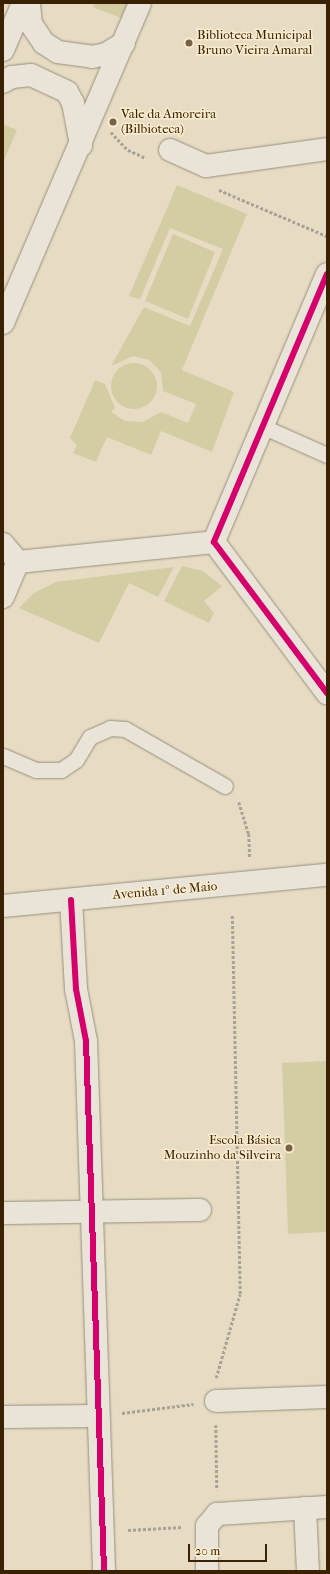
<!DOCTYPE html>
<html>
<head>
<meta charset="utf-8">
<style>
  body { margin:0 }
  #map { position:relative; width:330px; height:1574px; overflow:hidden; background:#e7dcc3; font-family:"IM FELL French Canon",serif }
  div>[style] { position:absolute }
  .green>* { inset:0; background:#d4cda3 }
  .round { border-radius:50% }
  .path>* { height:2.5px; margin-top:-1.25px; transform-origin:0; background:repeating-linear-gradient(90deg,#a8a195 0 3px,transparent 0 5px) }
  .roads { filter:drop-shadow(0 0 1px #978e7c) drop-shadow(0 0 1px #978e7c) }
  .lane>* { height:15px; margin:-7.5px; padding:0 7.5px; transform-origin:7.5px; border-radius:7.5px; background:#eae4d8 }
  .street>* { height:22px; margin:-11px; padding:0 11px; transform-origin:11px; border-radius:11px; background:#eae4d8 }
  .secondary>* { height:22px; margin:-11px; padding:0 11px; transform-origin:11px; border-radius:11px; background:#eae4d8 }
  .cycleway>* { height:6px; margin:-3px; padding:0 3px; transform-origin:3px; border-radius:3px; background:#d6006c }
  .dots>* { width:11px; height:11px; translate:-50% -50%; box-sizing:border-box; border:2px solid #f9ecce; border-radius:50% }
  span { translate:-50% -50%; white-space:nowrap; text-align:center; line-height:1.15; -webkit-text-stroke:3px #f9ecce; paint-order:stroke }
  .poi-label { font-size:13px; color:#3a2103 }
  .left { translate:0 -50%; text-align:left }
  .right { translate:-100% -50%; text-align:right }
  .street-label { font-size:13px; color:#3a2103 }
  .frame { position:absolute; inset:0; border:4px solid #3a2103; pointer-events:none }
  .scale { position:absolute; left:188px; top:1544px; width:79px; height:18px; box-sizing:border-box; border:2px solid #3a2103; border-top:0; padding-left:5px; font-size:12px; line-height:14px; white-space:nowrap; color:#3a2103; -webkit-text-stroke:3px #f9ecce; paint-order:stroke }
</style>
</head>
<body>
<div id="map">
  <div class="green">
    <div style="clip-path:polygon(95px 3px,128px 3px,121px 18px,93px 7px)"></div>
    <div style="clip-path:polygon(3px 124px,17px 130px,3px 163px)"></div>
    <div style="clip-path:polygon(177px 185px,247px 214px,182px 370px,234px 392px,212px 452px,161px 431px,151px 455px,107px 437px,96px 462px,73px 453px,77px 445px,70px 438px,95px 380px,105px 384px,115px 408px,111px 412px,125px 421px,143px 422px,161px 412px,188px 423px,196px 404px,163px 391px,161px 372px,149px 360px,133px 356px,111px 366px,144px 307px,190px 326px,223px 249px,170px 228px,140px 299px,129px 296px)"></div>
    <div style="clip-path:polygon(173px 234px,215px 252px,188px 319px,145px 301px)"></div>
    <div class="round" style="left:111px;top:363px;width:46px;height:46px"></div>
    <div style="clip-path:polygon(182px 566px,203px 571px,222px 586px,204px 601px,214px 613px,209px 623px,164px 601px)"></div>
    <div style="clip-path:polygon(174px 567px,158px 597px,129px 583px,99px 643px,19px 608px,34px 593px,56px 582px)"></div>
    <div style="clip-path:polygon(327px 1061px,327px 1232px,288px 1234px,282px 1063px)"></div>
  </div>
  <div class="path">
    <div style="left:111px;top:132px;width:25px;rotate:47deg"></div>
    <div style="left:128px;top:150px;width:20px;rotate:24deg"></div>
    <div style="left:219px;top:190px;width:117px;rotate:23.1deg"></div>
    <div style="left:239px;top:802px;width:34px;rotate:73deg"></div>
    <div style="left:249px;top:834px;width:23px;rotate:88deg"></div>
    <div style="left:216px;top:1378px;width:87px;rotate:-74.1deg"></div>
    <div style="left:240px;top:1294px;width:380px;rotate:-91.2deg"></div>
    <div style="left:122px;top:1413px;width:72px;rotate:-7.2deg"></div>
    <div style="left:216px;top:1425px;width:65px;rotate:89.1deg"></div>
    <div style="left:128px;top:1530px;width:55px;rotate:-3.1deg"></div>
  </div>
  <div class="roads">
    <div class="lane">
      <div style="left:264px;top:427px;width:69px;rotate:24deg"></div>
      <div style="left:3px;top:756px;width:36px;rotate:23deg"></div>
      <div style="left:36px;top:770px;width:25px"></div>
      <div style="left:61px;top:770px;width:18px;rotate:-34deg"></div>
      <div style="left:76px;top:760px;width:27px;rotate:-59deg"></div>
      <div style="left:90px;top:737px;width:22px;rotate:-24deg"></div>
      <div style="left:110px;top:728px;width:15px;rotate:4deg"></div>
      <div style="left:125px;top:729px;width:115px;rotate:29.7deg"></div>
    </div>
    <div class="street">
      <div style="left:29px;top:3px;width:21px;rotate:85deg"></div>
      <div style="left:31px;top:24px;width:23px;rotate:56deg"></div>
      <div style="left:44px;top:43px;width:17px;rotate:33deg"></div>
      <div style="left:58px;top:52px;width:34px;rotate:8deg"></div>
      <div style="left:92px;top:57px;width:14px;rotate:-12deg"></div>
      <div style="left:106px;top:54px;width:21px;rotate:-31deg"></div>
      <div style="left:3px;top:50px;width:51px;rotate:-66.9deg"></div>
      <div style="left:3px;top:82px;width:10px;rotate:-29deg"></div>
      <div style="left:12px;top:77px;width:19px;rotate:-6deg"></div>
      <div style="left:31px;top:75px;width:40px;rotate:25deg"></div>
      <div style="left:67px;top:92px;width:13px;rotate:61deg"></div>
      <div style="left:73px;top:103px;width:43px;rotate:79.2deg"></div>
      <div style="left:170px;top:150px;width:39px;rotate:24deg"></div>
      <div style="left:206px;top:166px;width:122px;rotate:-8deg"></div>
      <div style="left:327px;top:274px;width:291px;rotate:112.9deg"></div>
      <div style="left:214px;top:542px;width:189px;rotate:53.2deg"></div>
      <div style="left:3px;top:323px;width:348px;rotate:-66.8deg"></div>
      <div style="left:3px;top:544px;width:23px;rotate:50deg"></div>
      <div style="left:18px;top:562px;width:197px;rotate:-5.8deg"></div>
      <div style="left:3px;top:597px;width:38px;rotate:-67deg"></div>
      <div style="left:71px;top:900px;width:89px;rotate:86.8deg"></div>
      <div style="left:76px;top:989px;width:53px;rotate:79.1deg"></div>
      <div style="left:86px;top:1041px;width:530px;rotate:88.05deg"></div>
      <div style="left:3px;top:1213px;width:197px;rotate:-0.9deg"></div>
      <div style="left:216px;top:1401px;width:111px;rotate:-2.1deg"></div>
      <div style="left:3px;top:1417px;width:95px;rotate:-0.6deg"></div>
      <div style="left:305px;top:1508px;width:63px;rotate:87.3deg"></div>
      <div style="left:207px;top:1571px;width:45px;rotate:-90deg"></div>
      <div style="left:207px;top:1526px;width:16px;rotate:-50deg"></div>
      <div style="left:217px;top:1514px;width:110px;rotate:-3.6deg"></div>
    </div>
    <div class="secondary">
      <div style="left:3px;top:906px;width:325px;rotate:-5.5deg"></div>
    </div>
  </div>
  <div class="cycleway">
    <div style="left:327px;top:274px;width:291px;rotate:112.9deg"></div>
    <div style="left:214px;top:542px;width:189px;rotate:53.2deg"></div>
    <div style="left:71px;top:900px;width:89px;rotate:86.8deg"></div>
    <div style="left:76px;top:989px;width:53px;rotate:79.1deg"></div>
    <div style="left:86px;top:1041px;width:530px;rotate:88.05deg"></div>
  </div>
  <div class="dots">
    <div style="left:189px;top:43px;background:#776246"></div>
    <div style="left:113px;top:122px;background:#776246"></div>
    <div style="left:289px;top:1148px;background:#776246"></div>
  </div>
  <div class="poi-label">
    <span class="left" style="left:197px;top:43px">Biblioteca Municipal<br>Bruno Vieira Amaral</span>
    <span class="left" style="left:121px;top:122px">Vale da Amoreira<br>(Bilbioteca)</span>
    <span class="right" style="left:281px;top:1148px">Escola Básica<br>Mouzinho da Silveira</span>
  </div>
  <div class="street-label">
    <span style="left:165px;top:891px;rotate:-5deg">Avenida 1º de Maio</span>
  </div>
  <div class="frame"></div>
  <div class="scale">20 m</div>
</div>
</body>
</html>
